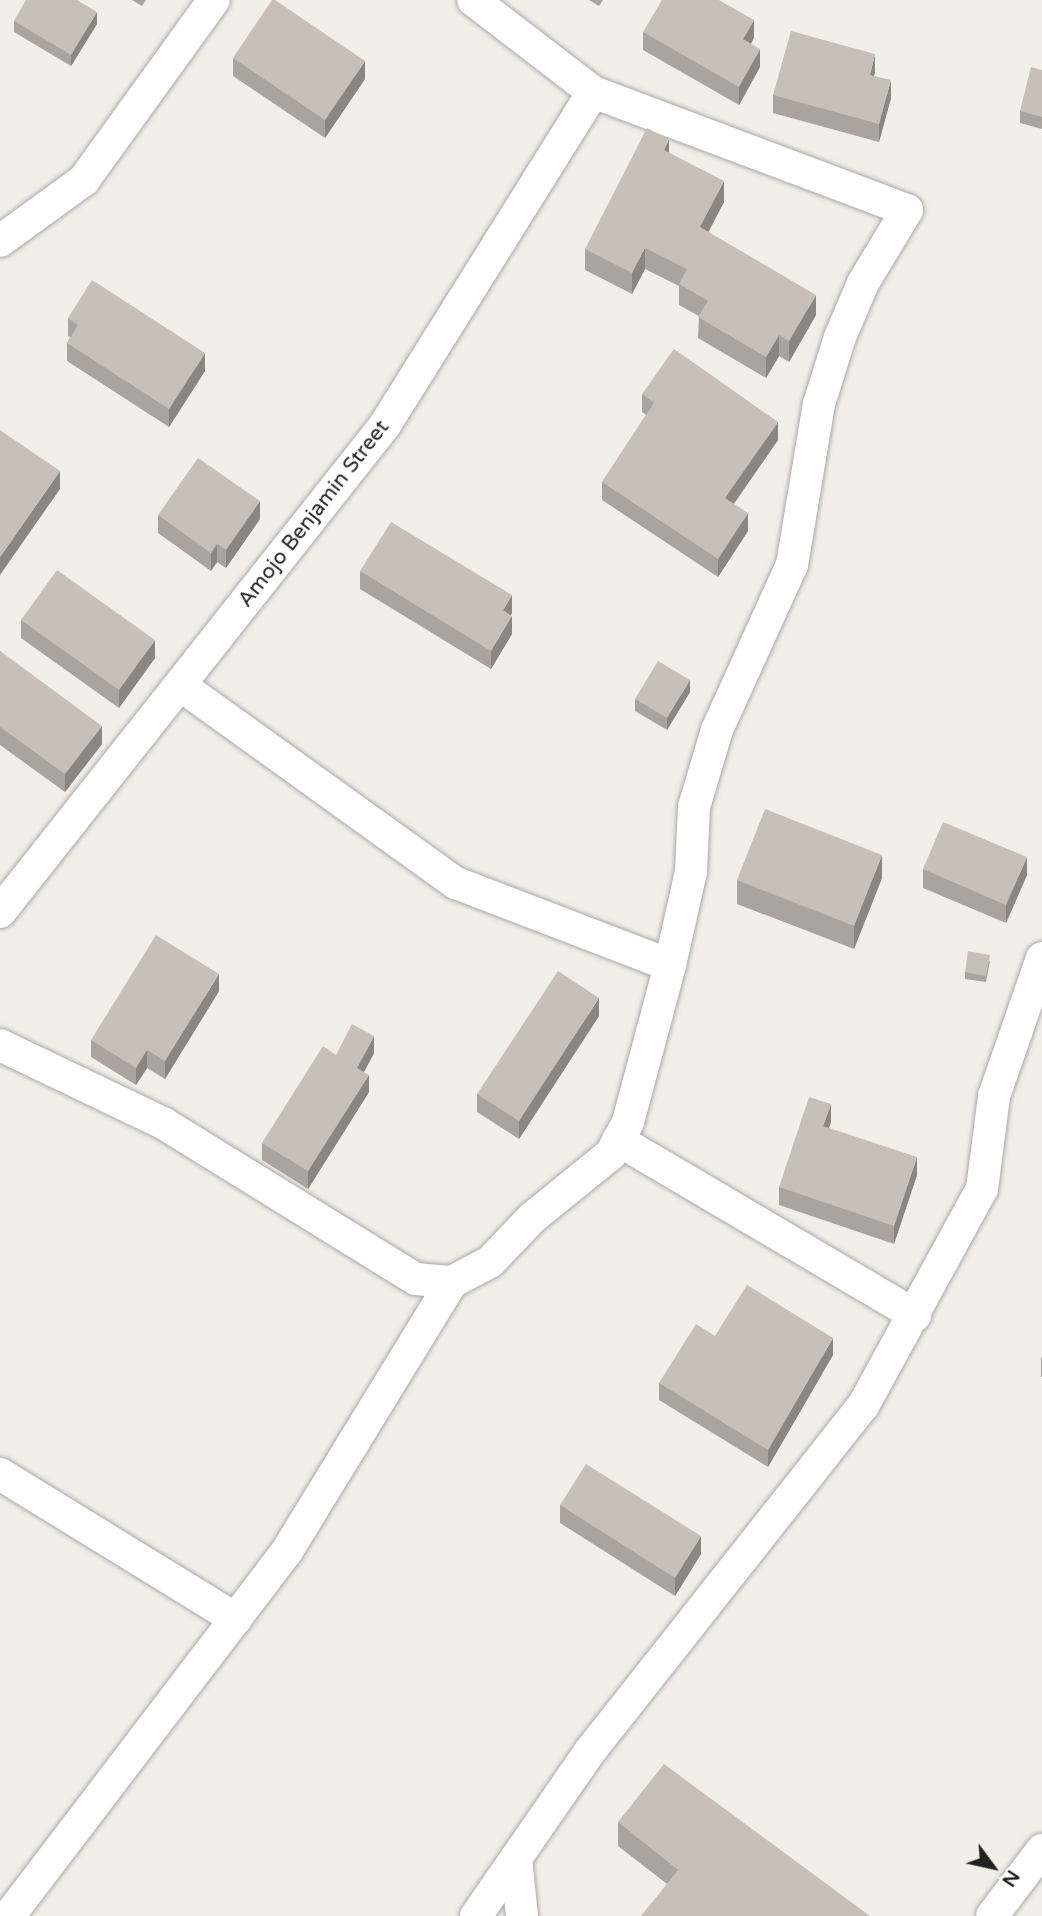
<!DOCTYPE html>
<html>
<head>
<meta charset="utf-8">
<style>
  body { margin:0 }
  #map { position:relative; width:1042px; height:1916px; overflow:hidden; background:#f2efe9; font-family:"Varela Round",sans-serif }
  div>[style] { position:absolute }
  .roads { filter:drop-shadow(0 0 2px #a9a9a9) drop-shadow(0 0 2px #a9a9a9) }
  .minor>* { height:32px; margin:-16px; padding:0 16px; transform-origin:16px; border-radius:16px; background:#fff }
  .wall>* { inset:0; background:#aba49e }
  .shaded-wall>* { inset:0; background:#8b8681 }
  .building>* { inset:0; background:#c7bfb8 }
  span { translate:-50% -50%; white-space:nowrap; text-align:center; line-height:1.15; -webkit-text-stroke:6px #fff; paint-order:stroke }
  .street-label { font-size:21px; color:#222 }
  .north { position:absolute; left:958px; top:1832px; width:70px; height:70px; -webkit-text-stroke:5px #fff; paint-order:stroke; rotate:123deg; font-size:19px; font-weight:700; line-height:28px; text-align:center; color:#222 }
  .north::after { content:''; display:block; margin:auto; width:24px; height:32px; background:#222; clip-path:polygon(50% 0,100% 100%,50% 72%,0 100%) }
</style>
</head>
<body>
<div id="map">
  <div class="roads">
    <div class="minor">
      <div style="left:0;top:241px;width:104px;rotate:-36deg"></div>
      <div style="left:84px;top:180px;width:222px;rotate:-54.2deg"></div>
      <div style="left:180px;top:685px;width:340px;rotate:35.7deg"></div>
      <div style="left:456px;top:883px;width:229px;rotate:21deg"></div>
      <div style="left:0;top:912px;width:621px;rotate:-51.67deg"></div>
      <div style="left:385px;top:425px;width:393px;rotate:-58deg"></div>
      <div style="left:0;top:1045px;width:181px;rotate:25.6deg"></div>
      <div style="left:163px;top:1123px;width:297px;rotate:31.7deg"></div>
      <div style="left:416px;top:1279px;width:36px;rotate:5deg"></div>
      <div style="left:452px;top:1282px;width:43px;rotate:-27.8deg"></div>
      <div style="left:490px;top:1262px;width:61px;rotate:-46.3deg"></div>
      <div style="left:532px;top:1218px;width:102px;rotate:-39deg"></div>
      <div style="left:611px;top:1154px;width:36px;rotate:-62deg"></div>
      <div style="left:628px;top:1122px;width:163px;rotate:-75deg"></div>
      <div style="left:670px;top:965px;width:95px;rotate:-77.3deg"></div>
      <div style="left:691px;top:872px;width:65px;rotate:-87.4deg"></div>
      <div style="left:694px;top:807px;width:80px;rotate:-73.4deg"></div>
      <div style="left:717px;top:730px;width:181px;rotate:-65.6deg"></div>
      <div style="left:792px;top:565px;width:163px;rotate:-80.5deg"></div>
      <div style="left:819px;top:404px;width:70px;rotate:-72.6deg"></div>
      <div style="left:840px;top:337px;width:59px;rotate:-66.9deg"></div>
      <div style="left:863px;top:283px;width:85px;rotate:-58.9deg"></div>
      <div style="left:907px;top:210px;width:335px;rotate:-159.4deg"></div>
      <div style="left:593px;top:92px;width:151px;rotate:-142.5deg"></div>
      <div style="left:618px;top:1140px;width:345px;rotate:30.5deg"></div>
      <div style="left:0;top:1474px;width:277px;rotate:31.6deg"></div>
      <div style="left:516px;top:1858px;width:58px;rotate:84.1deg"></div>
      <div style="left:9px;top:1916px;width:459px;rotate:-52.7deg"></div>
      <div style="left:287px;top:1551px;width:316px;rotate:-58.5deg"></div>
      <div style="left:476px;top:1916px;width:202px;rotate:-55.3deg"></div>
      <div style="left:591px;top:1750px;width:439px;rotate:-51.7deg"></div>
      <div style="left:863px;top:1406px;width:247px;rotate:-61.3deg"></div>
      <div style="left:982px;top:1189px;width:94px;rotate:-82.6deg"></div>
      <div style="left:994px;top:1096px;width:146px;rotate:-70.8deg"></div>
      <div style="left:992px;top:1916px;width:83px;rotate:-52.9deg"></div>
    </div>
  </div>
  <div class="wall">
    <div style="clip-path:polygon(132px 0,146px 0,142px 6px)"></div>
    <div style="clip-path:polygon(589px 0,603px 0,599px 6px)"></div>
    <div style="clip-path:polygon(14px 21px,97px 24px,71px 66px,14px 32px)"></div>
    <div style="clip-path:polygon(643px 32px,754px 38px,751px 44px,760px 67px,739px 105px,643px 50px)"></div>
    <div style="clip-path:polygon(233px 58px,365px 79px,325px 138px,233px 76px)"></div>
    <div style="clip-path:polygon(1042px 70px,1042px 129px,1020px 123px,1020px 111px)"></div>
    <div style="clip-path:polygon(875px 72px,874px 76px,891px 98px,879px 142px,773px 113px,773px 95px)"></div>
    <div style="clip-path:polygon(669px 153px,724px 202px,708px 232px,816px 315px,789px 362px,779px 356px,766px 378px,698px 338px,699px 316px,679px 305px,679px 286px,645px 269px,632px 294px,585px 270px,585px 249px)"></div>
    <div style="clip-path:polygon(68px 318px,205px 371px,169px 427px,67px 361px,67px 343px,70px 337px,68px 336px)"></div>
    <div style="clip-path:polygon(642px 394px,778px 440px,734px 504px,748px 531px,718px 577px,602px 500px,602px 482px,646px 415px,642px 412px)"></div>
    <div style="clip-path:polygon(158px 515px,260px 519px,226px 568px,217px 562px,211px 571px,158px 533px)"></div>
    <div style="clip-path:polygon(360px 571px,512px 613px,511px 615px,512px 634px,491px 669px,360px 589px)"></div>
    <div style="clip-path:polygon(21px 620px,155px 658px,119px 708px,21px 638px)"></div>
    <div style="clip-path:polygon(0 651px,102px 744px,65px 792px,0 745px)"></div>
    <div style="clip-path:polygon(690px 692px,667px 730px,635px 711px,635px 699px)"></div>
    <div style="clip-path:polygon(923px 869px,1027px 875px,1006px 923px,923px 888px)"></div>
    <div style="clip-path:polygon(882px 878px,854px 949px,737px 904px,737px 880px)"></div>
    <div style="clip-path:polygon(990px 961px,986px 982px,965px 979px,965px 972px)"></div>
    <div style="clip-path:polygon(219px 991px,165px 1079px,147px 1068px,136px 1085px,91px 1057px,91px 1040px)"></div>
    <div style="clip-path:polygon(599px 1016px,519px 1139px,477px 1112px,477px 1094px)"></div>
    <div style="clip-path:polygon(374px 1053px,364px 1072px,369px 1092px,308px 1189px,262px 1160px,262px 1143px,336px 1055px)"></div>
    <div style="clip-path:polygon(831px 1122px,829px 1128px,917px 1175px,894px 1244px,779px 1205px,779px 1187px)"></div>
    <div style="clip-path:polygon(833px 1355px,768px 1467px,659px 1400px,659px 1383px)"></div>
    <div style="clip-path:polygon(1042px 1356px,1042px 1377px,1041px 1377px,1041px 1359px)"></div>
    <div style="clip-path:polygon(560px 1505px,701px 1554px,675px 1596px,560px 1523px)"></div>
    <div style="clip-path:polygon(618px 1822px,870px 1916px,667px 1884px,618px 1846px)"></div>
  </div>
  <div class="shaded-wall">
    <div style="clip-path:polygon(97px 12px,97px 24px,71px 66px,71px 55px)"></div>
    <div style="clip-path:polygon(754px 20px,754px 38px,743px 57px,743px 39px)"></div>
    <div style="clip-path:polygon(760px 49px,760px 67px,739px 105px,739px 87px)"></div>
    <div style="clip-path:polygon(875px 54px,875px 72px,870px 93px,870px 75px)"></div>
    <div style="clip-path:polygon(365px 61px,365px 79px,325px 138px,325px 120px)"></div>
    <div style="clip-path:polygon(891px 80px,891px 98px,879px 142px,879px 124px)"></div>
    <div style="clip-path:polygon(669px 139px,669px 160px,664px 150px)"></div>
    <div style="clip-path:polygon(724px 181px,724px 202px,700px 248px,700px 227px)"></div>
    <div style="clip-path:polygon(645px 248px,645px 269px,632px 294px,632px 273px)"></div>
    <div style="clip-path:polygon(816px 295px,816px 315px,789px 362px,789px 341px)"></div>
    <div style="clip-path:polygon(779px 335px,779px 356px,766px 378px,766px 357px)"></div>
    <div style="clip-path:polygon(205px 353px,205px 371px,169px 427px,169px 409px)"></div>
    <div style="clip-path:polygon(778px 422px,778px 440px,725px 516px,725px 498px)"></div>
    <div style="clip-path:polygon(60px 471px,60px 489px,0 575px,0 557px)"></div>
    <div style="clip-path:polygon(260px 501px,260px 519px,226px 568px,226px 550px)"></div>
    <div style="clip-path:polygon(748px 513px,748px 531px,718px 577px,718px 559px)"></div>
    <div style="clip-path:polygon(217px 544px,217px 562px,211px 571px,211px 553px)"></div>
    <div style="clip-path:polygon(512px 595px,512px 613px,503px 628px,503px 610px)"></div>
    <div style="clip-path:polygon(512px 616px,512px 634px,491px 669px,491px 651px)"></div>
    <div style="clip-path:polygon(155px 640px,155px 658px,119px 708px,119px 690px)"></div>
    <div style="clip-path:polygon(690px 680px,690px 692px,667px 730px,667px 718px)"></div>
    <div style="clip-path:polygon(102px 726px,102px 744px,65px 792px,65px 774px)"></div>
    <div style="clip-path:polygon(882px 855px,882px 878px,854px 949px,854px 926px)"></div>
    <div style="clip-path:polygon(1027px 857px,1027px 875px,1006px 923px,1006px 905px)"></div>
    <div style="clip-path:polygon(219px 974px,219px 991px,165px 1079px,165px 1061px)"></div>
    <div style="clip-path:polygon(599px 998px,599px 1016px,519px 1139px,519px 1121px)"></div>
    <div style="clip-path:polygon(374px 1036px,374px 1053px,357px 1085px,357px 1068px)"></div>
    <div style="clip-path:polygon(147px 1050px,147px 1068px,136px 1085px,136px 1068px)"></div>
    <div style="clip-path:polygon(369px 1075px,369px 1092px,308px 1189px,308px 1171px)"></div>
    <div style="clip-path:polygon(831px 1104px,831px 1122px,823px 1144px,823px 1126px)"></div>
    <div style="clip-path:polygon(917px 1157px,917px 1175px,894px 1244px,894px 1226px)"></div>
    <div style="clip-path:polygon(833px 1338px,833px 1355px,768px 1467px,768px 1450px)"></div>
    <div style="clip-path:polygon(701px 1536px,701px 1554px,675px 1596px,675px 1578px)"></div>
  </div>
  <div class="building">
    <div style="clip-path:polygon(26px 0,77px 0,97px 12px,71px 55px,14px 21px)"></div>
    <div style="clip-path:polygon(272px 0,275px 0,365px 61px,325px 120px,233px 58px)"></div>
    <div style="clip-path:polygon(662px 0,719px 0,754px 20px,743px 39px,760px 49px,739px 87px,643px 32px)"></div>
    <div style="clip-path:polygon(791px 31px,875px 54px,870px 75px,891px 80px,879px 124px,773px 95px)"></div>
    <div style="clip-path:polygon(1031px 67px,1042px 70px,1042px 117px,1020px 111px)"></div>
    <div style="clip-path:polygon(647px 128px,669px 139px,664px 150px,724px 181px,700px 227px,816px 295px,789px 341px,779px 335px,766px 357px,698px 317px,708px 301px,679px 284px,687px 269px,645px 248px,632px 273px,585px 249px)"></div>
    <div style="clip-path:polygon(92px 280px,205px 353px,169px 409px,67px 343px,78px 325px,68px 318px)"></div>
    <div style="clip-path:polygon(674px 349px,778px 422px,725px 498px,748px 513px,718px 559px,602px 482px,654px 403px,642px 394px)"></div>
    <div style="clip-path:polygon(0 430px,60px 471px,0 557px)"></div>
    <div style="clip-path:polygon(198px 458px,260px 501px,226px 550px,217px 544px,211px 553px,158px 515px)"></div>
    <div style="clip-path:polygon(391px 522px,512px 595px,503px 610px,512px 616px,491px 651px,360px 571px)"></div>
    <div style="clip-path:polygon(57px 570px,155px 640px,119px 690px,21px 620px)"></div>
    <div style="clip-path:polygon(0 651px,102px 726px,65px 774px,0 727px)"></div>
    <div style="clip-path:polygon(658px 661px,690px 680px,667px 718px,635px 699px)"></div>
    <div style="clip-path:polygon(765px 809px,882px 855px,854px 926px,737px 880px)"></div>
    <div style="clip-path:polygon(943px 822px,1027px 857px,1006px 905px,923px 869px)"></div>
    <div style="clip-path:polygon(156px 935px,219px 974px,165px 1061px,147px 1050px,136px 1068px,91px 1040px)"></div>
    <div style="clip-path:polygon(968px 951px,990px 955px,986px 976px,965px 972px)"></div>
    <div style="clip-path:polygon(558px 971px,599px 998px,519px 1121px,477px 1094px)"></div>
    <div style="clip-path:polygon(352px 1024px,374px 1036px,357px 1068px,369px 1075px,308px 1171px,262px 1143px,323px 1046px,336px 1055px)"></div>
    <div style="clip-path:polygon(809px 1097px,831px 1104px,823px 1126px,917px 1157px,894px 1226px,779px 1187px)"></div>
    <div style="clip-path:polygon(747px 1285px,833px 1338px,768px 1450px,659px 1383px,696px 1324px,715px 1336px)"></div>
    <div style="clip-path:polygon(586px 1464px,701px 1536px,675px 1578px,560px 1505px)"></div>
    <div style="clip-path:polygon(664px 1764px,870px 1916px,641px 1916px,678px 1870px,618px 1822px)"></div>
  </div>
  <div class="street-label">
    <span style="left:314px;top:514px;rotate:-52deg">Amojo Benjamin Street</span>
  </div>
  <div class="north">N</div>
</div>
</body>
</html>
